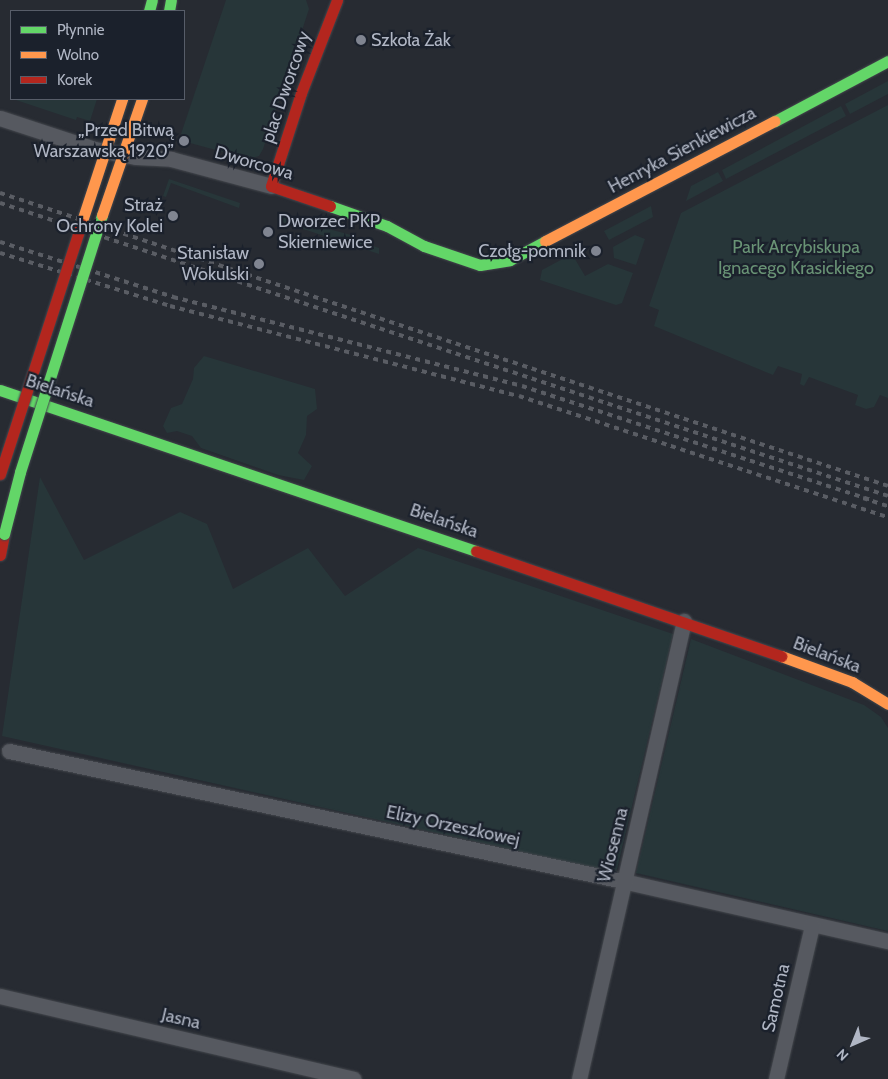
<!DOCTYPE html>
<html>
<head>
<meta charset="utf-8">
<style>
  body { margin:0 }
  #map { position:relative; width:888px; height:1079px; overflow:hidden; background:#272b32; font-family:Cabin,sans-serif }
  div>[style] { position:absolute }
  .green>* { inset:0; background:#273639 }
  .roads { filter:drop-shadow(0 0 1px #44474d) drop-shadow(0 0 1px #44474d) }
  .street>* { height:15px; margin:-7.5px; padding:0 7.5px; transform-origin:7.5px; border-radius:7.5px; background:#565960 }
  .fast>* { height:11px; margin:-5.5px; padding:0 5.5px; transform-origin:5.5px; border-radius:5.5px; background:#63d668 }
  .slow>* { height:11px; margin:-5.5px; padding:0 5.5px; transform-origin:5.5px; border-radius:5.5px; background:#ff974d }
  .jam>* { height:11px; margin:-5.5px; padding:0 5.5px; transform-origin:5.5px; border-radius:5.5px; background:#b3261e }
  .rail>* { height:4px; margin-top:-2px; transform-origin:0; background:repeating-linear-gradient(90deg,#5a5d64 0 5px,transparent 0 10px) }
  .bridges { filter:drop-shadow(0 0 1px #44484f) drop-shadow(0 0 1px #44484f) }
  .fast-bridge>* { height:11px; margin:-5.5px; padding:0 5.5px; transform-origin:5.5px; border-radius:5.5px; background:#63d668 }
  .slow-bridge>* { height:11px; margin:-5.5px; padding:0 5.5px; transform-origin:5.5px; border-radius:5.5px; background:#ff974d }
  .jam-bridge>* { height:11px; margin:-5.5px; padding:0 5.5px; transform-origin:5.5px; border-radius:5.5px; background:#b3261e }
  .dots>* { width:14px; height:14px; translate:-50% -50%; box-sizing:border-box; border:2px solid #1b212c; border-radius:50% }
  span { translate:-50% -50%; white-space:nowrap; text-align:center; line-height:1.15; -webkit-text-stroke:4.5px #1b212c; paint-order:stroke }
  .poi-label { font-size:18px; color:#b0b6c4 }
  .left { translate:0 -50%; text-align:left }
  .right { translate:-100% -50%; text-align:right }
  .street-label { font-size:18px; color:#b0b6c4 }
  .park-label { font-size:18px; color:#699375 }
  .legend { position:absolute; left:10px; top:10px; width:175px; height:90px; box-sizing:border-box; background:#1b212c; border:1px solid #575d69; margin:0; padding:6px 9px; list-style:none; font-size:15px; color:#b0b6c4 }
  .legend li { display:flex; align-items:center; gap:10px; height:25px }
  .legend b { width:25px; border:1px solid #575d69 }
  .north { position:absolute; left:828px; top:1019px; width:50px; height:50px; -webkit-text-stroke:4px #1b212c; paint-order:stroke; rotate:224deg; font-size:14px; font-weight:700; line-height:20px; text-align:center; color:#b0b6c4 }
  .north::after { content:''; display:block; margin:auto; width:18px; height:22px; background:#b0b6c4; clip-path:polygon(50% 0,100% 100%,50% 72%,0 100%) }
</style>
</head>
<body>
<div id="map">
  <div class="green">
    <div style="clip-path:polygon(226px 0,306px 0,309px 9px,263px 149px,259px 156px,249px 159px,190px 143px,181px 134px)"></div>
    <div style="clip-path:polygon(888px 81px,888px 94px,850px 114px,845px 104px)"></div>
    <div style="clip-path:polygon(13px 99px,97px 99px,90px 121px,77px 117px,76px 120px)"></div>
    <div style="clip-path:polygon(888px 105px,888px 398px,880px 395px,874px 407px,866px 409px,855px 405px,858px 395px,809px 377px,804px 386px,800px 384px,802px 374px,778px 366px,773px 375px,654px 326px,659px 310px,649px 306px,681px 213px)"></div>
    <div style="clip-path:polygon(841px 106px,846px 116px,726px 179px,722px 170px)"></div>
    <div style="clip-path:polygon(718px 172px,723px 181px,686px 201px,691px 186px)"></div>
    <div style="clip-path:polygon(169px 179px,240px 203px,239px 208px,171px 183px,166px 197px,163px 196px)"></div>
    <div style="clip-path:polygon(651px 206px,653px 217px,609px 240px,604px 231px)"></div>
    <div style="clip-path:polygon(281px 216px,309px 227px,310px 224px,351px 235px,350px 238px,379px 248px,379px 254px,279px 221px)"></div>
    <div style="clip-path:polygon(635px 235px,645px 239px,636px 265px,614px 258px,613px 247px)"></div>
    <div style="clip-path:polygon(572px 254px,585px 276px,608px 264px,633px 273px,622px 303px,616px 305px,540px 280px,542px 270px)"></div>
    <div style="clip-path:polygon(204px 356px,315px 389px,317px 409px,307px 416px,306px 435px,298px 453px,312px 466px,304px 480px,278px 475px,201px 448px,192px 436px,177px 431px,167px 433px,163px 426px,171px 408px,182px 404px,193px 379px,194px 368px)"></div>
    <div style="clip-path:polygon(40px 477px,84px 560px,180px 512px,207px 524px,233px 589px,308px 548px,345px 596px,418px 548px,673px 634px,616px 873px,2px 736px)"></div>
    <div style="clip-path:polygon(691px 639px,864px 705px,881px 717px,888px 728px,888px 931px,636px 873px)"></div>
  </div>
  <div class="roads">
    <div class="street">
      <div style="left:0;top:118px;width:100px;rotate:18.1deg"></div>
      <div style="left:95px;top:149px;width:42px;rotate:11deg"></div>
      <div style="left:136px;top:157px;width:35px;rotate:3deg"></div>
      <div style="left:171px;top:159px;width:104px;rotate:15.1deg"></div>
      <div style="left:9px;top:751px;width:628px;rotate:11.95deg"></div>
      <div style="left:623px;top:881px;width:272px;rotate:12.8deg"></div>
      <div style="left:0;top:996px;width:363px;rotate:13.2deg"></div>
      <div style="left:579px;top:1079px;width:470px;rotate:-77.1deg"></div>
      <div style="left:776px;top:1079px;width:158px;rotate:-76.8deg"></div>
    </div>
    <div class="fast">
      <div style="left:149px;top:11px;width:11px;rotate:-75deg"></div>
      <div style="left:169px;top:11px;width:11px;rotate:-80deg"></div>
      <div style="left:775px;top:121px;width:128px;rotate:-28deg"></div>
      <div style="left:330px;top:206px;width:60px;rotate:19.3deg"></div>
      <div style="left:387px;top:226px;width:42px;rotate:28.4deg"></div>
      <div style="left:424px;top:246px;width:59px;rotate:18.7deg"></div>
      <div style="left:480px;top:265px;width:30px;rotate:-9deg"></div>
      <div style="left:510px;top:260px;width:40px;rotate:-28deg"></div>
      <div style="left:0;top:390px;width:502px;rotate:18.69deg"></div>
    </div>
    <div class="slow">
      <div style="left:545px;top:241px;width:259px;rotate:-27.6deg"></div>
      <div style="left:781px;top:656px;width:76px;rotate:20.1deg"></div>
      <div style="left:852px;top:682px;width:42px;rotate:31.4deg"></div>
    </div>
    <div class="jam">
      <div style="left:330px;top:206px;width:62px;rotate:-161.3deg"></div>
      <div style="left:271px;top:186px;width:98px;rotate:-72.1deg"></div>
      <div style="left:301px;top:93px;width:100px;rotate:-68.8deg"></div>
      <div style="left:476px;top:551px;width:323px;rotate:19deg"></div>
      <div style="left:0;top:555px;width:21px;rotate:-79deg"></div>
    </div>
  </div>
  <div class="rail">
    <div style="left:0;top:193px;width:935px;rotate:18.26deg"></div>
    <div style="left:0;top:203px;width:935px;rotate:18.26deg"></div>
    <div style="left:0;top:242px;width:182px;rotate:17.6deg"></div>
    <div style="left:173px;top:297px;width:360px;rotate:14.3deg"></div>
    <div style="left:522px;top:386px;width:366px;rotate:18.1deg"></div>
    <div style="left:0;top:253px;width:178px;rotate:17.3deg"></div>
    <div style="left:170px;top:306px;width:360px;rotate:14.5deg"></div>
    <div style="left:519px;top:396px;width:388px;rotate:18.2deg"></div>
    <div style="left:863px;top:498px;width:26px;rotate:18deg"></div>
  </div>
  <div class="bridges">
    <div class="fast-bridge">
      <div style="left:4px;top:534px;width:64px;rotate:-75.5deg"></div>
      <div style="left:20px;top:472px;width:270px;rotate:-72.3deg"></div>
    </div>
    <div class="slow-bridge">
      <div style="left:102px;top:215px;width:123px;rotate:-71deg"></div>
      <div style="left:81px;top:224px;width:132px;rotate:-71.8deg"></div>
    </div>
    <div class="jam-bridge">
      <div style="left:0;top:474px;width:263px;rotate:-72deg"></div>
    </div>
  </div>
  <div class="dots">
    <div style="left:361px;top:40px;background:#808591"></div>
    <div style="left:184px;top:141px;background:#808591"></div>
    <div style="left:173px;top:216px;background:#808591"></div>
    <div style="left:268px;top:232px;background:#808591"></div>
    <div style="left:596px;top:251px;background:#808591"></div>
    <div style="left:259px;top:264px;background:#808591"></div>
  </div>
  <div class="poi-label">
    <span class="left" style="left:371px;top:40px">Szkoła Żak</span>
    <span class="right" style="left:174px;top:141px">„Przed Bitwą<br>Warszawską 1920”</span>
    <span class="right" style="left:163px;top:216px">Straż<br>Ochrony Kolei</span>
    <span class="left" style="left:278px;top:232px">Dworzec PKP<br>Skierniewice</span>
    <span class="right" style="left:586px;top:251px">Czołg-pomnik</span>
    <span class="right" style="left:249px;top:264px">Stanisław<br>Wokulski</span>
  </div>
  <div class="street-label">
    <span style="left:286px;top:87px;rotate:-71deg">plac Dworcowy</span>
    <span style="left:682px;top:150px;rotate:-28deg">Henryka Sienkiewicza</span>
    <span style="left:254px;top:163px;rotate:16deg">Dworcowa</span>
    <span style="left:60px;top:391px;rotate:18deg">Bielańska</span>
    <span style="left:444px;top:521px;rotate:19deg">Bielańska</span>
    <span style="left:827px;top:655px;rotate:21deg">Bielańska</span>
    <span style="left:453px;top:826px;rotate:12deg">Elizy Orzeszkowej</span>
    <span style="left:613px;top:845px;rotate:-76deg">Wiosenna</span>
    <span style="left:776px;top:998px;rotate:-77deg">Samotna</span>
    <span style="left:181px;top:1019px;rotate:13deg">Jasna</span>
  </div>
  <div class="park-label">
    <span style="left:796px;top:258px">Park Arcybiskupa<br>Ignacego Krasickiego</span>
  </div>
  <ul class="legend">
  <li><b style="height:6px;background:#63d668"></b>Płynnie</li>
  <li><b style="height:6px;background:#ff974d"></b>Wolno</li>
  <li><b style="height:6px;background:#b3261e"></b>Korek</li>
  </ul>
  <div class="north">N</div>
</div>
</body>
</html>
